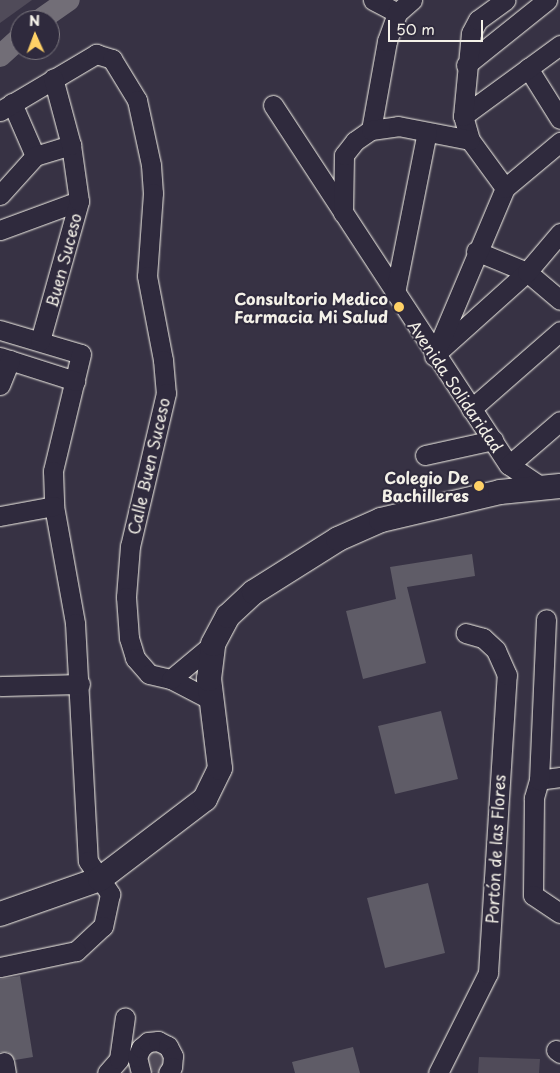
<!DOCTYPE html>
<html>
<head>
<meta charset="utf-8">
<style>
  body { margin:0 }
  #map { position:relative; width:560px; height:1073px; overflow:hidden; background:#373244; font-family:"Playpen Sans",sans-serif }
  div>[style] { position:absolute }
  .green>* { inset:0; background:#504b59 }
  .river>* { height:22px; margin:-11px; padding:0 11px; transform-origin:11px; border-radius:11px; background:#726e77 }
  .building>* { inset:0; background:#5f5c67 }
  .roads { filter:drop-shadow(0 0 1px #f4f1e8) drop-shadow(0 0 1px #f4f1e8) }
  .minor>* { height:19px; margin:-9.5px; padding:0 9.5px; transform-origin:9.5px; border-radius:9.5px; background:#2f2a3d }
  .major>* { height:24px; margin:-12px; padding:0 12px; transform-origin:12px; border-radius:12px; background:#2f2a3d }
  .dots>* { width:14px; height:14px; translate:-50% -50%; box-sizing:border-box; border:2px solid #2f2a3d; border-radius:50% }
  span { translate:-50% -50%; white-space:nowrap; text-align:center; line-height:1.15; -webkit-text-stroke:4px #2f2a3d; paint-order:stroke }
  .street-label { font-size:16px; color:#f4f1e8 }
  .poi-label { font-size:16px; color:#f4f1e8; font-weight:700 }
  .right { translate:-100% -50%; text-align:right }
  .north { position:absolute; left:10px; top:10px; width:50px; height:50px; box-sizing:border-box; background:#2f2a3d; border:1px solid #7e7a81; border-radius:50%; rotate:358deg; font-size:14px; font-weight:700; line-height:20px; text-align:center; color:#f4f1e8 }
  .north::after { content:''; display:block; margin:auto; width:18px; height:22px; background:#ffd166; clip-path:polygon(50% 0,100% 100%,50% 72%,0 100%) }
  .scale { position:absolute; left:388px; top:20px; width:95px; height:22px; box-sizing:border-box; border:2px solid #f4f1e8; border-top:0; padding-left:6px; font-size:15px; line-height:18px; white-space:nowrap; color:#f4f1e8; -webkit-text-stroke:4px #2f2a3d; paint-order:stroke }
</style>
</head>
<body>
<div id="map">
  <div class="green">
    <div style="clip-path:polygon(0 0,32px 0,0 23px)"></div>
    <div style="clip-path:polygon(148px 1049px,164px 1052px,164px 1069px,158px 1073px,148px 1072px,143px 1056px)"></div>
    <div style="clip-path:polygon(479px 1057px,540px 1059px,539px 1073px,478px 1073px)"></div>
  </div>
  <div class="river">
    <div style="left:40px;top:20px;width:35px;rotate:-35deg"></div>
    <div style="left:0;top:56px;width:27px;rotate:-42deg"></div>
  </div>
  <div class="building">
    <div style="clip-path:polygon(472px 554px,475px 576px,407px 587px,426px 663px,363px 679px,346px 611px,396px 599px,390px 567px)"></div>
    <div style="clip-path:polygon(441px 711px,458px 779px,395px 794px,378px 726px)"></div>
    <div style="clip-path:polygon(428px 883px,445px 953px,385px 968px,367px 898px)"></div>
    <div style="clip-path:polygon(20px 976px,33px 1057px,15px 1060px,8px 1052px,0 1052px,0 979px)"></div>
    <div style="clip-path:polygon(353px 1047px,360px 1073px,295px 1073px,292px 1062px)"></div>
  </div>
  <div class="roads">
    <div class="minor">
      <div style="left:373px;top:0;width:27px;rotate:28deg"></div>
      <div style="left:466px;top:65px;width:104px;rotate:-38.7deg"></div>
      <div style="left:528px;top:68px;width:60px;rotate:57.9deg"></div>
      <div style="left:12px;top:103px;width:58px;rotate:66.5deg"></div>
      <div style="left:273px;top:105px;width:430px;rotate:56.8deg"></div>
      <div style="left:509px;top:465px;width:37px;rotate:34deg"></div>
      <div style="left:0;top:111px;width:112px;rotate:-30.7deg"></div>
      <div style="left:96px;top:54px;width:17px;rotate:17deg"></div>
      <div style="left:112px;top:59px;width:48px;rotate:58.6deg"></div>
      <div style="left:137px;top:100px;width:66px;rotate:77.8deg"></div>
      <div style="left:151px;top:165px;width:28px;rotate:86deg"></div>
      <div style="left:153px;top:193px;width:83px;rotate:94.1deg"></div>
      <div style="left:147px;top:276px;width:86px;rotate:79.2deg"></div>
      <div style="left:163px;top:360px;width:33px;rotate:85deg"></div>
      <div style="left:166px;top:393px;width:157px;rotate:103.2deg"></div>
      <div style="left:130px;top:546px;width:51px;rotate:94.5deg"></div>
      <div style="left:126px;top:597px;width:41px;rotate:85.8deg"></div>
      <div style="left:129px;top:638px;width:21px;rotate:73deg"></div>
      <div style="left:135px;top:658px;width:21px;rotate:49deg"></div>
      <div style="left:149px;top:674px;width:23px;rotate:13deg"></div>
      <div style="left:171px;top:679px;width:45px;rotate:27.7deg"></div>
      <div style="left:463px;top:116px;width:120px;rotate:-36.2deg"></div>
      <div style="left:371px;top:130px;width:90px;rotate:-79.8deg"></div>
      <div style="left:387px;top:41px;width:30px;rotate:-70deg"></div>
      <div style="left:397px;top:13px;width:20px;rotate:-41deg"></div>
      <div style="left:505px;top:188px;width:59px;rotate:-126.1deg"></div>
      <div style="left:470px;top:140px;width:25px;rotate:-106deg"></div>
      <div style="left:463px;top:116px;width:83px;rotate:-84.5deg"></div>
      <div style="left:471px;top:33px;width:15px;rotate:-62deg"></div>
      <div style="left:478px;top:20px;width:34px;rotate:-36deg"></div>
      <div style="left:0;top:195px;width:52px;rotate:-48.1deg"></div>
      <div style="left:35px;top:156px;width:38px;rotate:-17deg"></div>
      <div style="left:343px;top:213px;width:58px;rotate:-89deg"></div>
      <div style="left:344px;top:155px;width:18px;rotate:-52deg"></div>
      <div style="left:355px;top:141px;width:19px;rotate:-35deg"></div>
      <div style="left:371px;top:130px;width:27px;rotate:-8deg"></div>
      <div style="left:398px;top:126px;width:73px;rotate:11deg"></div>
      <div style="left:0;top:230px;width:84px;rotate:-20.2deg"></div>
      <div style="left:476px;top:251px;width:55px;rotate:22.4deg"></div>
      <div style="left:527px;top:272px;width:43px;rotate:40.3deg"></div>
      <div style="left:395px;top:293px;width:164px;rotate:-78.8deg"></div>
      <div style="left:0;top:330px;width:84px;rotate:16.5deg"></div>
      <div style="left:81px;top:354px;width:120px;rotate:103.5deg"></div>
      <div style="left:53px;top:471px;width:35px;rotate:88deg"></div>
      <div style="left:54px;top:506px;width:119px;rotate:79.8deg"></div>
      <div style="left:75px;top:623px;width:238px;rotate:86.9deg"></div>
      <div style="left:88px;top:861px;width:40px;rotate:56deg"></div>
      <div style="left:110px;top:894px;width:33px;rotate:102deg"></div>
      <div style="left:103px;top:926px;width:37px;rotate:137deg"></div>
      <div style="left:76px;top:951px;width:78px;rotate:168.1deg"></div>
      <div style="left:40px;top:341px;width:145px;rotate:-74.4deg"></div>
      <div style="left:79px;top:201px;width:57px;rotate:-98.1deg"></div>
      <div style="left:71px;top:145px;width:69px;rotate:-105deg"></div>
      <div style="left:439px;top:351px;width:118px;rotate:-41.9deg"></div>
      <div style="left:527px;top:272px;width:51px;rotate:-49.8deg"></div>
      <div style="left:434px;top:356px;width:182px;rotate:-67.1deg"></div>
      <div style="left:505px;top:188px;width:72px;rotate:-39.9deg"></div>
      <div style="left:0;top:357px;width:79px;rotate:17.7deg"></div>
      <div style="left:0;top:385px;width:27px;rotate:-68deg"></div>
      <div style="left:471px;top:409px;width:118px;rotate:-41.2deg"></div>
      <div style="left:425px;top:455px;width:70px;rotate:-12.4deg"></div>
      <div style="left:509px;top:465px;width:67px;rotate:-40.8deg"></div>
      <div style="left:0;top:516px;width:55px;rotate:-10.5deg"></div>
      <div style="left:171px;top:679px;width:55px;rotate:-39.8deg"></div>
      <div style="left:0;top:686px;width:80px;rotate:-1.4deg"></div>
      <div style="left:560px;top:777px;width:21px;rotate:172deg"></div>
      <div style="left:539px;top:780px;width:19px;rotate:106deg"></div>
      <div style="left:534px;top:798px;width:97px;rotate:90.6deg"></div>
      <div style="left:533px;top:895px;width:32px;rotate:34deg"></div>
      <div style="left:539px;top:780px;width:161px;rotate:-87.5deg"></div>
      <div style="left:556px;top:1050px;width:5px;rotate:37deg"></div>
      <div style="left:4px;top:1062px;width:11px;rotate:80deg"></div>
      <div style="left:107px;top:1073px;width:18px;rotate:-49deg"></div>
      <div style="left:119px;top:1059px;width:42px;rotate:-81.9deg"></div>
      <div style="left:141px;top:1073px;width:16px;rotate:-104deg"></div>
      <div style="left:137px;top:1057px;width:10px;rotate:-66deg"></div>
      <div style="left:141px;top:1048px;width:9px;rotate:-41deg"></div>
      <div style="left:148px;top:1042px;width:10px;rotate:-6deg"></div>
      <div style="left:158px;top:1041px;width:11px;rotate:27deg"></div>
      <div style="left:168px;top:1046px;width:11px;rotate:63deg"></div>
      <div style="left:173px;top:1056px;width:11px;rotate:95deg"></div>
      <div style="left:172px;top:1067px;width:7px;rotate:124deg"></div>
      <div style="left:438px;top:1073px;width:112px;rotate:-63.4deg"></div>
      <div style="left:488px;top:973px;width:299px;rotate:-86.4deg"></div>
      <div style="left:507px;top:675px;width:27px;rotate:-114deg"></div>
      <div style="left:496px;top:650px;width:18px;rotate:-137deg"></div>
      <div style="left:483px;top:638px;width:18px;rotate:-164deg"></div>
    </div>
    <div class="major">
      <div style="left:0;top:914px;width:106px;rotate:-19.3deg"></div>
      <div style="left:100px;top:879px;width:132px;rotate:-37.3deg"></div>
      <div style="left:205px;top:799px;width:34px;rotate:-64deg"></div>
      <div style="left:220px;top:768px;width:90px;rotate:-97deg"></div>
      <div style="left:209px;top:679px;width:35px;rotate:-83deg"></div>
      <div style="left:213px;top:644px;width:32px;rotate:-62deg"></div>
      <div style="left:228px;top:616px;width:35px;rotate:-43deg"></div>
      <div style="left:254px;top:592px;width:99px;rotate:-32.2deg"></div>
      <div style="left:338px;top:539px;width:47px;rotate:-23.8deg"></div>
      <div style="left:381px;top:520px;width:122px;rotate:-13.2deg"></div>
      <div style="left:500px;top:492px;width:60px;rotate:-5.7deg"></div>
    </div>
  </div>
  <div class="dots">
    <div style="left:399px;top:307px;background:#ffd166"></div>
    <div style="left:479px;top:486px;background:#ffd166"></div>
  </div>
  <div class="street-label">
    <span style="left:63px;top:260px;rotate:-75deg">Buen Suceso</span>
    <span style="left:456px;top:386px;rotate:56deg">Avenida Solidaridad</span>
    <span style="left:148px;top:466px;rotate:-77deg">Calle Buen Suceso</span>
    <span style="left:495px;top:849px;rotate:-87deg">Portón de las Flores</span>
  </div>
  <div class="poi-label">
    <span class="right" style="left:388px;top:307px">Consultorio Medico<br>Farmacia Mi Salud</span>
    <span class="right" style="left:469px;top:486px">Colegio De<br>Bachilleres</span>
  </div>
  <div class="north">N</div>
  <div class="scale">50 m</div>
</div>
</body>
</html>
